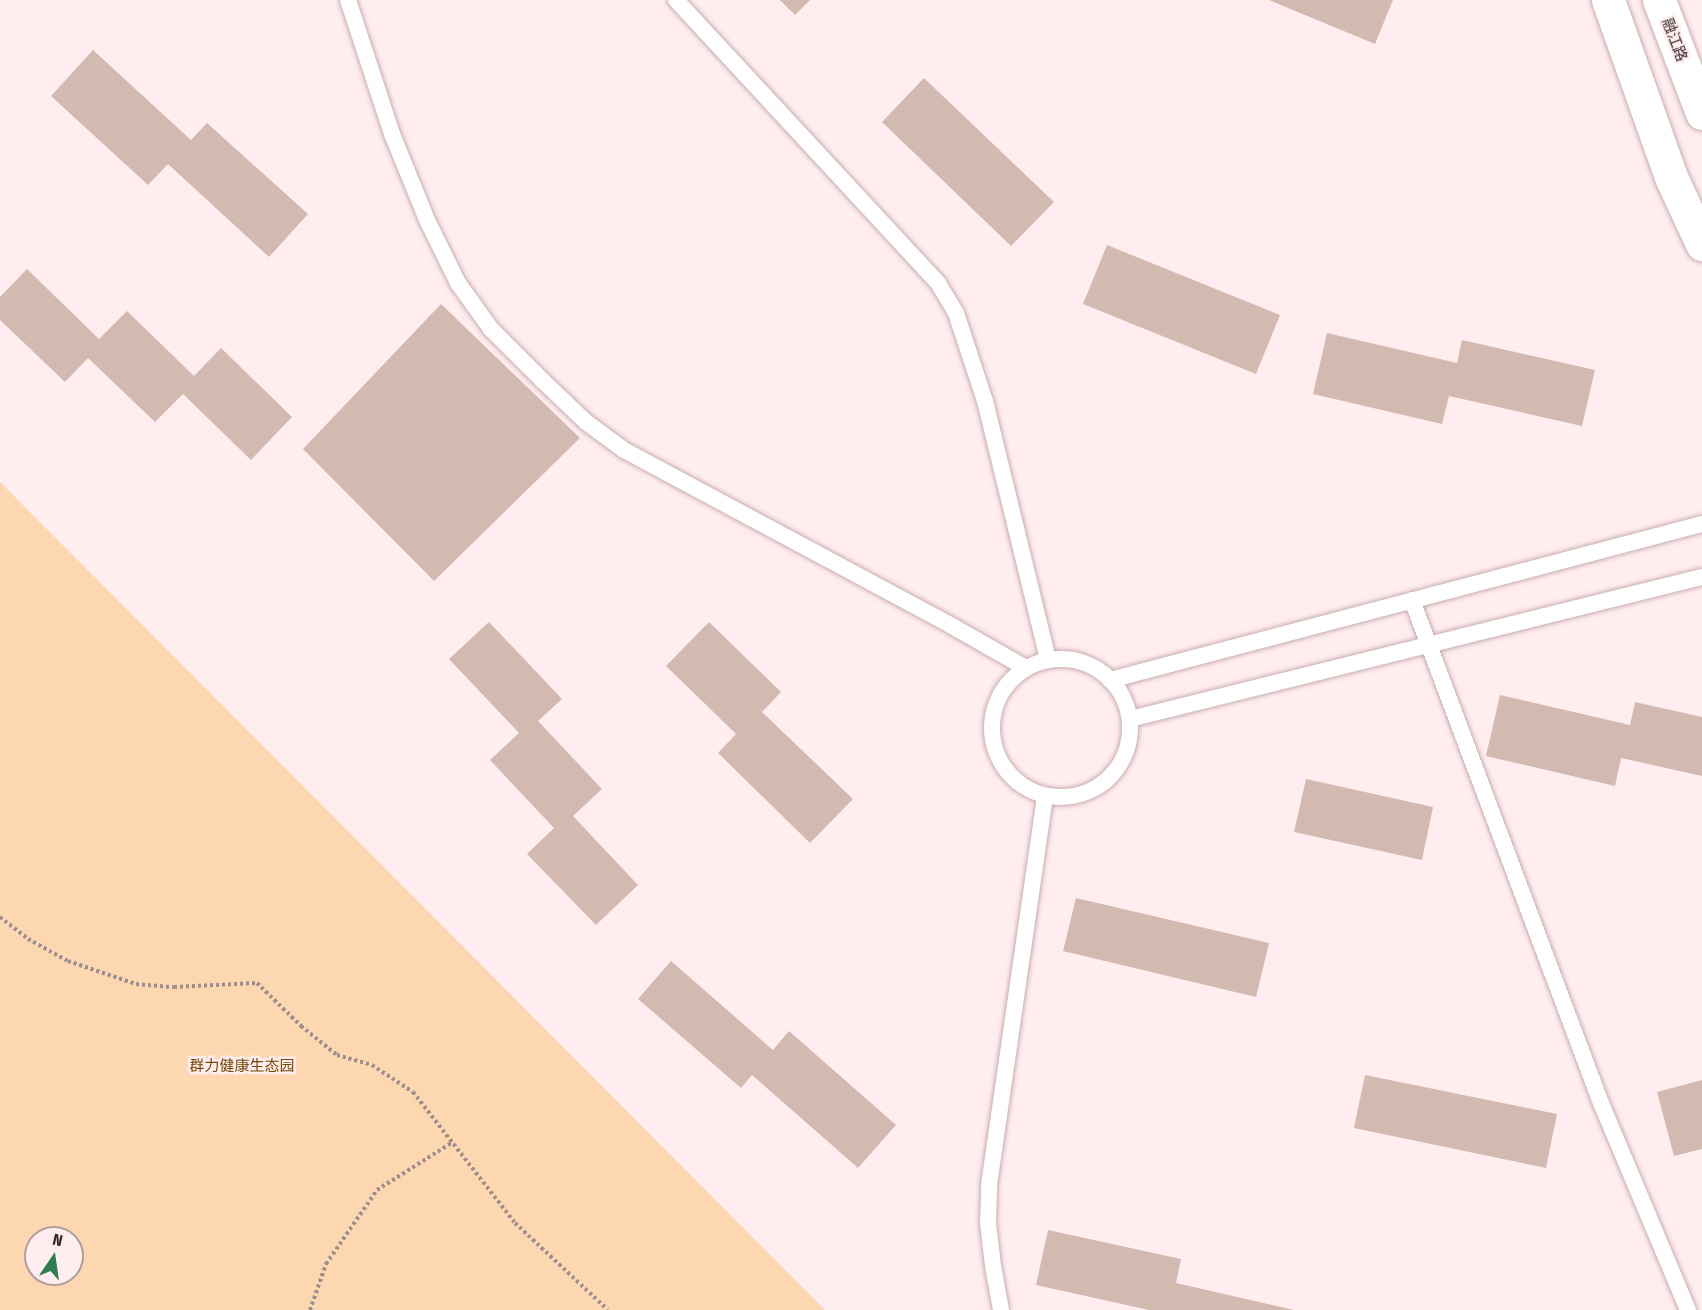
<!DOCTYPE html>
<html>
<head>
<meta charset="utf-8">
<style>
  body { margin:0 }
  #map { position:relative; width:1702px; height:1310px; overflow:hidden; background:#ffedef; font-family:"Fira Sans Condensed","Noto Sans SC",sans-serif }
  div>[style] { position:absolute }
  .green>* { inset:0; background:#fcd7af }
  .building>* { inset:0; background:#d3bab1 }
  .path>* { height:4px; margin-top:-2px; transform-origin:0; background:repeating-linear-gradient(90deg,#9d8f90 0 3px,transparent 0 6px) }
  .roads { filter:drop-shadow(0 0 2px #c8adb0) drop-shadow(0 0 2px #c8adb0) }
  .service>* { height:16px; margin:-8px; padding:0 8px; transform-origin:8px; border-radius:8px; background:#fff }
  .service>.ring { margin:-8px; padding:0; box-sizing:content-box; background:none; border:16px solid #fff; border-radius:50% }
  .tertiary>* { height:33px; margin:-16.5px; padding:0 16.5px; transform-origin:16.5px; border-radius:16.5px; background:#fff }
  .secondary>* { height:33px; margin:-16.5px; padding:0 16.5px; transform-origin:16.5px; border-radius:16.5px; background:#fff }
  span { translate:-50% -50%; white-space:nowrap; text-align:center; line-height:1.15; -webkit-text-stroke:5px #ffedef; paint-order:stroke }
  .street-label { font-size:15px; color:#362b2c }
  .park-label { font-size:15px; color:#774900 }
  .north { position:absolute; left:24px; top:1226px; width:60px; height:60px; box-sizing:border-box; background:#ffedef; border:2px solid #af9fa1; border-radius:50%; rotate:13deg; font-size:16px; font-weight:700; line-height:24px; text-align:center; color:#362b2c }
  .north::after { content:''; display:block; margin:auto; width:21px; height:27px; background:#2d7f50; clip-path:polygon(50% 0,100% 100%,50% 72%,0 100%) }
</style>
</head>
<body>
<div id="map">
  <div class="green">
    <div style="clip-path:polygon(evenodd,0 482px,825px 1310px,0 1310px,0 482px,36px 1238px,72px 1238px,72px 1274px,36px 1274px,36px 1238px)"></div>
  </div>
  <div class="building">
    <div style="clip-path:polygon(780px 0,810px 0,795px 15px)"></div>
    <div style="clip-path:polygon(1269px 0,1393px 0,1375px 44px)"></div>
    <div style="clip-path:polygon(93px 50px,191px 140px,207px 123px,308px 214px,269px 257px,168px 164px,148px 185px,51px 96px)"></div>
    <div style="clip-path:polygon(924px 78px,1054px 202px,1011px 246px,882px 122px)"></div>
    <div style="clip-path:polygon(1107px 245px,1280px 315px,1256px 374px,1083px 304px)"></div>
    <div style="clip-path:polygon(27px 269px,99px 339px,127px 311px,194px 376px,221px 348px,292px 417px,251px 460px,183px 394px,155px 422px,88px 358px,65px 382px,0 320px,0 297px)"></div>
    <div style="clip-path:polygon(441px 304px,580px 438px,434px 581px,303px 449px)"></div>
    <div style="clip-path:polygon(1327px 333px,1457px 363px,1462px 340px,1595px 370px,1582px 426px,1449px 396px,1442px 424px,1313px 394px)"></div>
    <div style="clip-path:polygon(489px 622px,562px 699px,538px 721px,602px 789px,573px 816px,638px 885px,596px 925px,527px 854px,554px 828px,490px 760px,519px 733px,449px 659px)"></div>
    <div style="clip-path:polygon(709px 622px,781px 692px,762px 712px,853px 799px,810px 843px,718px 753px,736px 734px,666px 666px)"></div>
    <div style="clip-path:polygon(1500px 695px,1630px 725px,1635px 702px,1702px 717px,1702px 776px,1621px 758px,1615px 786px,1486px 756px)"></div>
    <div style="clip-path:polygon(1306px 779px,1433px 807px,1422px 860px,1294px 832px)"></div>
    <div style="clip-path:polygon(1076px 898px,1269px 943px,1256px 997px,1063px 951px)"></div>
    <div style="clip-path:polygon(671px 961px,773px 1050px,789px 1031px,896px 1125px,858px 1168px,752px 1075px,741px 1088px,638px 999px)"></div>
    <div style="clip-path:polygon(1365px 1075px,1557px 1114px,1546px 1168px,1354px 1128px)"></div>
    <div style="clip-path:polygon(1702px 1080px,1702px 1149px,1674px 1156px,1657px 1092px)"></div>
    <div style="clip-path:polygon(1048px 1230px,1181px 1259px,1176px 1283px,1294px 1310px,1149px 1310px,1036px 1285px)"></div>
  </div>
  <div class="path">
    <div style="left:0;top:917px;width:36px;rotate:38deg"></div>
    <div style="left:28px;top:939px;width:46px;rotate:28.8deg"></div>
    <div style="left:68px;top:961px;width:72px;rotate:18.7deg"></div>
    <div style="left:136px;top:984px;width:38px;rotate:5deg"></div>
    <div style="left:174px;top:987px;width:83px;rotate:-2.8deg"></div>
    <div style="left:257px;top:983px;width:62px;rotate:44.3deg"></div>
    <div style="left:301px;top:1026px;width:46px;rotate:38.9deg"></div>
    <div style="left:337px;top:1055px;width:36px;rotate:16deg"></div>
    <div style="left:372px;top:1065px;width:49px;rotate:33.4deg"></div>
    <div style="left:413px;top:1092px;width:166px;rotate:52.1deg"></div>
    <div style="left:515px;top:1223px;width:127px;rotate:43.1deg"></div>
    <div style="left:310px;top:1310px;width:49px;rotate:-70.8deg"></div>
    <div style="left:326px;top:1264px;width:90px;rotate:-55.4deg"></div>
    <div style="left:377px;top:1190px;width:90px;rotate:-32.3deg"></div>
  </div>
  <div class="roads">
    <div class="service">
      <div style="left:348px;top:0;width:141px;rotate:71.8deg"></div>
      <div style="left:392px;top:134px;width:95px;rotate:67.8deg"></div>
      <div style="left:428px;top:222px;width:68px;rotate:63.8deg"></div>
      <div style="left:458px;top:283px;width:57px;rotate:54.3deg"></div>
      <div style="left:491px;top:329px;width:74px;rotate:45deg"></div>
      <div style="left:543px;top:381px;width:59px;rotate:43.6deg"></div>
      <div style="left:586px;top:422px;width:47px;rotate:36.4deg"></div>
      <div style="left:624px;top:450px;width:372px;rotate:28.2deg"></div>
      <div style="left:952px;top:626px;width:85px;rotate:29.6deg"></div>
      <div style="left:676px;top:0;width:386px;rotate:47.2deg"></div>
      <div style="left:938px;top:283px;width:35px;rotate:59deg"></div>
      <div style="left:956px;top:313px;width:93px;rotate:71.8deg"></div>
      <div style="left:985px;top:401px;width:267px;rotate:76.3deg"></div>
      <div style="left:1412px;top:600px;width:537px;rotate:69.41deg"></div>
      <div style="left:1601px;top:1103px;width:225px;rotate:67.2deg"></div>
      <div class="ring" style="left:992px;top:659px;width:122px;height:122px"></div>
      <div style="left:1110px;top:680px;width:612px;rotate:-14.76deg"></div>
      <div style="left:1130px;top:719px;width:589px;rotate:-13.94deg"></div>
      <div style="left:1001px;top:1310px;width:45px;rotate:-100.3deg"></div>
      <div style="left:993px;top:1266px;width:43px;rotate:-96.6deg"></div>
      <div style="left:988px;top:1223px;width:38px;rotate:-88deg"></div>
      <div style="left:989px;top:1185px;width:393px;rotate:-81.8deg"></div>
    </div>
    <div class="tertiary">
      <div style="left:1608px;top:0;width:188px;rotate:70.4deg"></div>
      <div style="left:1671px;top:177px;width:74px;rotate:65.2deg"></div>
    </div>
    <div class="secondary">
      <div style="left:1659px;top:0;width:121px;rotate:69.2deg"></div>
    </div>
  </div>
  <div class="street-label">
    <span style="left:1674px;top:40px;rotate:69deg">融江路</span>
  </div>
  <div class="park-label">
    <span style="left:242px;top:1067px">群力健康生态园</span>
  </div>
  <div class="north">N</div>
</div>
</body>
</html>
